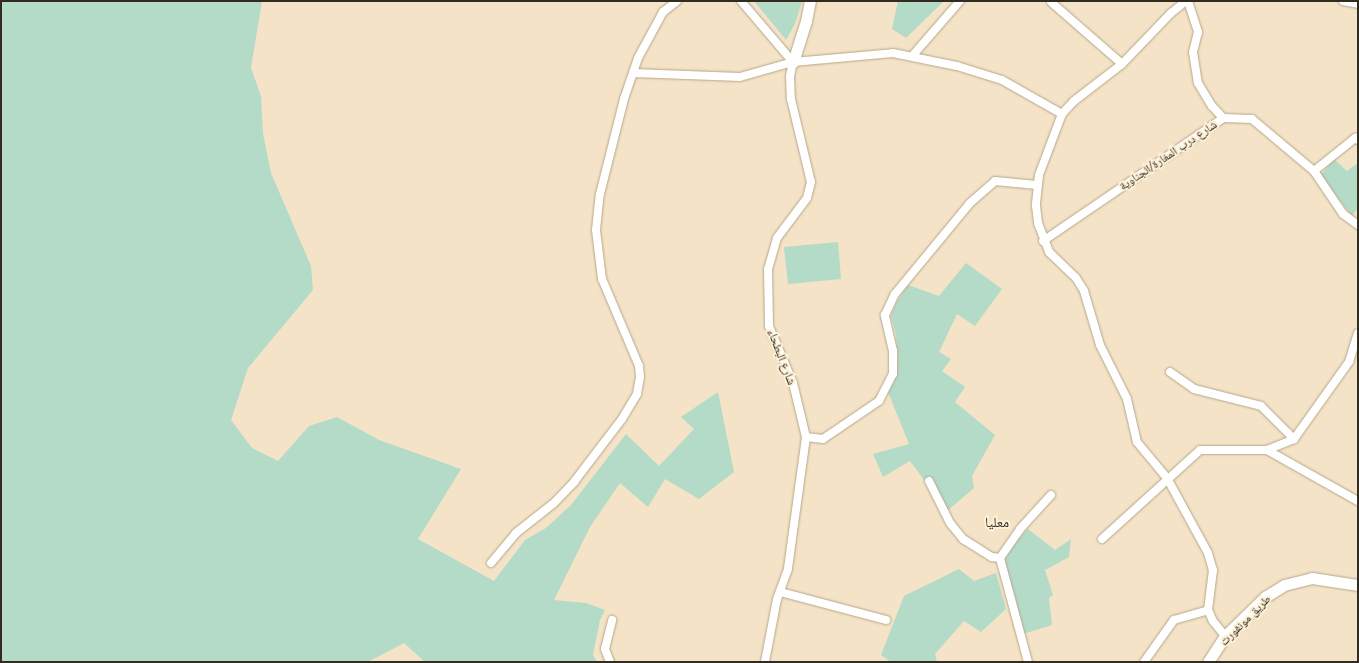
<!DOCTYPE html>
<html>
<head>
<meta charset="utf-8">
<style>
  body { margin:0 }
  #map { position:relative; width:1359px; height:663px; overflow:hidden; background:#f4e3c6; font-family:Montserrat,"Noto Naskh Arabic",sans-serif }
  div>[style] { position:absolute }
  .green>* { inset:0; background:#b3dbc7 }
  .roads { filter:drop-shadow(0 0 1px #b6a68b) drop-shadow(0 0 1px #b6a68b) }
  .street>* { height:8px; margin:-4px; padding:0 4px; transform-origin:4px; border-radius:4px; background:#fff }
  .secondary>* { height:11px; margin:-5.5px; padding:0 5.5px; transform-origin:5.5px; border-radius:5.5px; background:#fff }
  span { translate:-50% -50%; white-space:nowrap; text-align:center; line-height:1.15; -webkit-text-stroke:4px #fef1d9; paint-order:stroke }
  .street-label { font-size:12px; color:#322b20 }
  .quarter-label { font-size:14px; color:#322b20 }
  .frame { position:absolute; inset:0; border:2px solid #322b20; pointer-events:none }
</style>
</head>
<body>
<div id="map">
  <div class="green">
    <div style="clip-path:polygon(1px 1px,262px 1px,251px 68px,261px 96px,263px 134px,271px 173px,311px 266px,313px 290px,248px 368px,231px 420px,252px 448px,278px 461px,309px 426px,337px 417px,379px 440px,461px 469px,418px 539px,494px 581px,525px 540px,546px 528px,571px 505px,626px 434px,659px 466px,694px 429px,681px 417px,718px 392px,734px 472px,699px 499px,665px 479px,648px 507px,620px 483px,590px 527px,554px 600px,586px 603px,605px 610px,600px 620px,593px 655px,597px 662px,425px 662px,404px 643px,368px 662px,1px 662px)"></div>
    <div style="clip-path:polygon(754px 1px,802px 1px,795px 24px,786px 40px)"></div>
    <div style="clip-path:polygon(898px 1px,944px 1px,906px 38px,892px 29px)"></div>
    <div style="clip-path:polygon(1334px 159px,1347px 171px,1358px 163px,1358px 208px,1352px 216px,1320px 176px)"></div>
    <div style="clip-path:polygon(838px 242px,841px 279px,788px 284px,784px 247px)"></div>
    <div style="clip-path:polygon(966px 263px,1002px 289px,975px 326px,957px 314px,939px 352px,951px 359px,942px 371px,965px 387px,955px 402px,995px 435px,972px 476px,974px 488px,947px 511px,910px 461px,883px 477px,873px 454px,909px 444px,888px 392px,894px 382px,898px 360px,896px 335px,891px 316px,896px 303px,908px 285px,939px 296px)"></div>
    <div style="clip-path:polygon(1028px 529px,1055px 550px,1071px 539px,1069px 557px,1045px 570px,1053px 595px,1049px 598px,1052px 625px,1023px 634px,1004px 561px,1009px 549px)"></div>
    <div style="clip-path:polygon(959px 569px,974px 581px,996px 573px,1006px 609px,981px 632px,964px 621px,935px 654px,937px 662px,891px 662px,881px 655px,904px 596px)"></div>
  </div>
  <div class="roads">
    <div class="street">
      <div style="left:741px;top:1px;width:80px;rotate:49.6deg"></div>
      <div style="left:793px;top:62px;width:14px;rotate:102deg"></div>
      <div style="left:790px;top:76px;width:23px;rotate:88deg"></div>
      <div style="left:791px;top:99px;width:85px;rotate:76.5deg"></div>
      <div style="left:811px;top:182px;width:16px;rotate:104deg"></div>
      <div style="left:807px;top:198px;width:50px;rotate:126.9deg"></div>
      <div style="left:777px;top:238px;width:32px;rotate:106deg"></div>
      <div style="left:768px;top:269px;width:57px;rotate:89deg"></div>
      <div style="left:769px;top:326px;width:62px;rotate:67.2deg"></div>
      <div style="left:793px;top:383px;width:56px;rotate:76.5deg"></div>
      <div style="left:806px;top:437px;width:133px;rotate:97.8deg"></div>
      <div style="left:788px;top:569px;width:32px;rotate:110deg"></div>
      <div style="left:777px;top:599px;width:64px;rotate:100.8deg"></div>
      <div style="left:1186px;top:1px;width:19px;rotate:141deg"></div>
      <div style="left:1171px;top:13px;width:71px;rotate:133.9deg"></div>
      <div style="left:1122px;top:64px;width:61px;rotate:142.4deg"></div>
      <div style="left:1074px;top:101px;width:18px;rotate:133deg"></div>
      <div style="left:1062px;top:114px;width:65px;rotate:110.7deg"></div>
      <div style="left:1039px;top:175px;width:31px;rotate:96deg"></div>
      <div style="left:1036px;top:206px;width:17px;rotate:83deg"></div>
      <div style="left:1038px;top:223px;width:31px;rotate:69deg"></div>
      <div style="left:1049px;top:252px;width:37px;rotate:44deg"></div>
      <div style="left:1076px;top:278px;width:15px;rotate:58deg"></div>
      <div style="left:1084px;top:291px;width:56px;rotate:73.5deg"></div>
      <div style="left:1100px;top:345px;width:60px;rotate:63.4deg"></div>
      <div style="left:1127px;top:399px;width:44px;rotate:76.9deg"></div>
      <div style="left:1137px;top:442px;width:47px;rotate:50.2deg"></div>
      <div style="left:1167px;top:478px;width:85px;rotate:61.3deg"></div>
      <div style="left:1208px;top:553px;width:18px;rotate:74deg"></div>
      <div style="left:1213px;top:570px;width:40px;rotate:97.1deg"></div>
      <div style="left:1208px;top:610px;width:12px;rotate:66deg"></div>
      <div style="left:1213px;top:621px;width:19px;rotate:51deg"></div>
      <div style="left:1188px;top:1px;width:33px;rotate:72deg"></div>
      <div style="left:1198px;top:32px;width:21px;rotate:104deg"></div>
      <div style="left:1193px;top:52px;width:31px;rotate:81deg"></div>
      <div style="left:1198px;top:83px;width:27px;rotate:59deg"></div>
      <div style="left:1212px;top:106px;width:16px;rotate:47deg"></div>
      <div style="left:1343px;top:1px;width:15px;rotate:11deg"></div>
      <div style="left:1051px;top:2px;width:94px;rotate:41.1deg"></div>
      <div style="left:913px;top:55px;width:72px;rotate:-49deg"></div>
      <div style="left:633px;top:73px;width:107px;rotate:2.1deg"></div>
      <div style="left:740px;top:77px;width:55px;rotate:-15.8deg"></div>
      <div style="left:793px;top:62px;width:100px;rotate:-5.1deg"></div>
      <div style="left:893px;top:53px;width:65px;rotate:11.5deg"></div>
      <div style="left:957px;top:66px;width:47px;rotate:17.3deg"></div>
      <div style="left:1002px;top:80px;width:69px;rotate:29.5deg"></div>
      <div style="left:1314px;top:171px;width:53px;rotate:-38.8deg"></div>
      <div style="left:1355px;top:138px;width:4px;rotate:34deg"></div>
      <div style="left:1043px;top:241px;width:218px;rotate:-34.3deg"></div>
      <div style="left:1223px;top:118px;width:29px;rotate:2deg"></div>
      <div style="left:1252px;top:119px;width:81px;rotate:40deg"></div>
      <div style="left:1314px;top:171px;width:52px;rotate:56deg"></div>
      <div style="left:1343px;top:214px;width:19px;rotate:36deg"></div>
      <div style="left:1170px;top:372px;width:29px;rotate:35deg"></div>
      <div style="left:1194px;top:389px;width:69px;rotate:14.2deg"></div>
      <div style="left:1261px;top:406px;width:47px;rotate:45deg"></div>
      <div style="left:806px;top:437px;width:17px;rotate:7deg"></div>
      <div style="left:823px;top:439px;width:68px;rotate:-34.2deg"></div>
      <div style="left:879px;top:401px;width:30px;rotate:-63deg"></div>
      <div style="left:893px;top:374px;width:23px;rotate:-90deg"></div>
      <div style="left:893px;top:351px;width:37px;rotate:-103deg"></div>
      <div style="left:885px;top:315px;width:23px;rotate:-65deg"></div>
      <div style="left:895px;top:294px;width:118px;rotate:-50.5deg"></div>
      <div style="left:970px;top:203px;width:33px;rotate:-41deg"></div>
      <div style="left:995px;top:181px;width:42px;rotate:5.4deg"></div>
      <div style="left:1267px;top:450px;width:29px;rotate:-22deg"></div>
      <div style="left:1294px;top:439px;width:95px;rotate:-54.5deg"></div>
      <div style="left:1349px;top:362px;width:30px;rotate:-73deg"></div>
      <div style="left:929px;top:481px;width:47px;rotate:63.4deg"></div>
      <div style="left:950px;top:523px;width:21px;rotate:51deg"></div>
      <div style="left:963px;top:539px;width:34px;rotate:32deg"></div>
      <div style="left:992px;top:557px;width:8px;rotate:7deg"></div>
      <div style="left:1102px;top:539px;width:132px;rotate:-42.2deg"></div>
      <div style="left:1200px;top:450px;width:67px"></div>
      <div style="left:1267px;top:450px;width:104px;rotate:29.3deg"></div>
      <div style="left:491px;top:563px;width:39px;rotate:-50deg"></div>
      <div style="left:516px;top:533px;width:48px;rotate:-38.3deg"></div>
      <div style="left:554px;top:503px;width:29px;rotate:-46deg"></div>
      <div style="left:574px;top:482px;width:79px;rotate:-52.7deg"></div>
      <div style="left:622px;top:419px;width:29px;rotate:-59deg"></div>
      <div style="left:637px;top:394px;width:17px;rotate:-80deg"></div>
      <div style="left:640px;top:377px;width:11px;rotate:-95deg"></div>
      <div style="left:639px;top:366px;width:95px;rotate:-113deg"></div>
      <div style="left:602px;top:279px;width:49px;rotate:-97deg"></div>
      <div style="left:596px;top:230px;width:36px;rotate:-84deg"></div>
      <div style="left:600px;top:194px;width:98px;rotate:-75.8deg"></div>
      <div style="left:624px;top:99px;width:43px;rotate:-71.1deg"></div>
      <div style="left:638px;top:58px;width:52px;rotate:-61.5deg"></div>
      <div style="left:663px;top:12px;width:18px;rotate:-38deg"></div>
      <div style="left:780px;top:592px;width:110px;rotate:14.8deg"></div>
      <div style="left:610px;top:662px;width:14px;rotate:-111deg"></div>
      <div style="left:605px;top:649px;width:30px;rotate:-76deg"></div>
      <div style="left:1028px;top:662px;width:108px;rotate:-105.1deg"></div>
      <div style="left:1000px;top:558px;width:35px;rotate:-55deg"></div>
      <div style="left:1020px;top:529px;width:46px;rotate:-47.6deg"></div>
      <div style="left:1144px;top:662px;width:52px;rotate:-54.5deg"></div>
      <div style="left:1174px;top:620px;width:35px;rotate:-16deg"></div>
    </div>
    <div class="secondary">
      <div style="left:793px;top:62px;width:43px;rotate:-72.4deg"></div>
      <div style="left:806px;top:21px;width:20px;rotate:-79deg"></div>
      <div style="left:1208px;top:662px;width:31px;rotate:-57deg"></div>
      <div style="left:1225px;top:636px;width:56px;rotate:-44.3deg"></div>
      <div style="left:1265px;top:597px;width:22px;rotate:-32deg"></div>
      <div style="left:1284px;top:585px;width:29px;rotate:-14deg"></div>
      <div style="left:1312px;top:578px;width:47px;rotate:8.7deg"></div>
    </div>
  </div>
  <div class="street-label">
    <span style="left:1168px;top:155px;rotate:-34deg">شارع درب المغارة/الجناوية</span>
    <span style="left:782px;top:357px;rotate:69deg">شارع البطحاء</span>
    <span style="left:1245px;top:620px;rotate:-45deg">طريق مونفورت</span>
  </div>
  <div class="quarter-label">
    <span style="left:997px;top:522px">معليا</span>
  </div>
  <div class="frame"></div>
</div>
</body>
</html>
